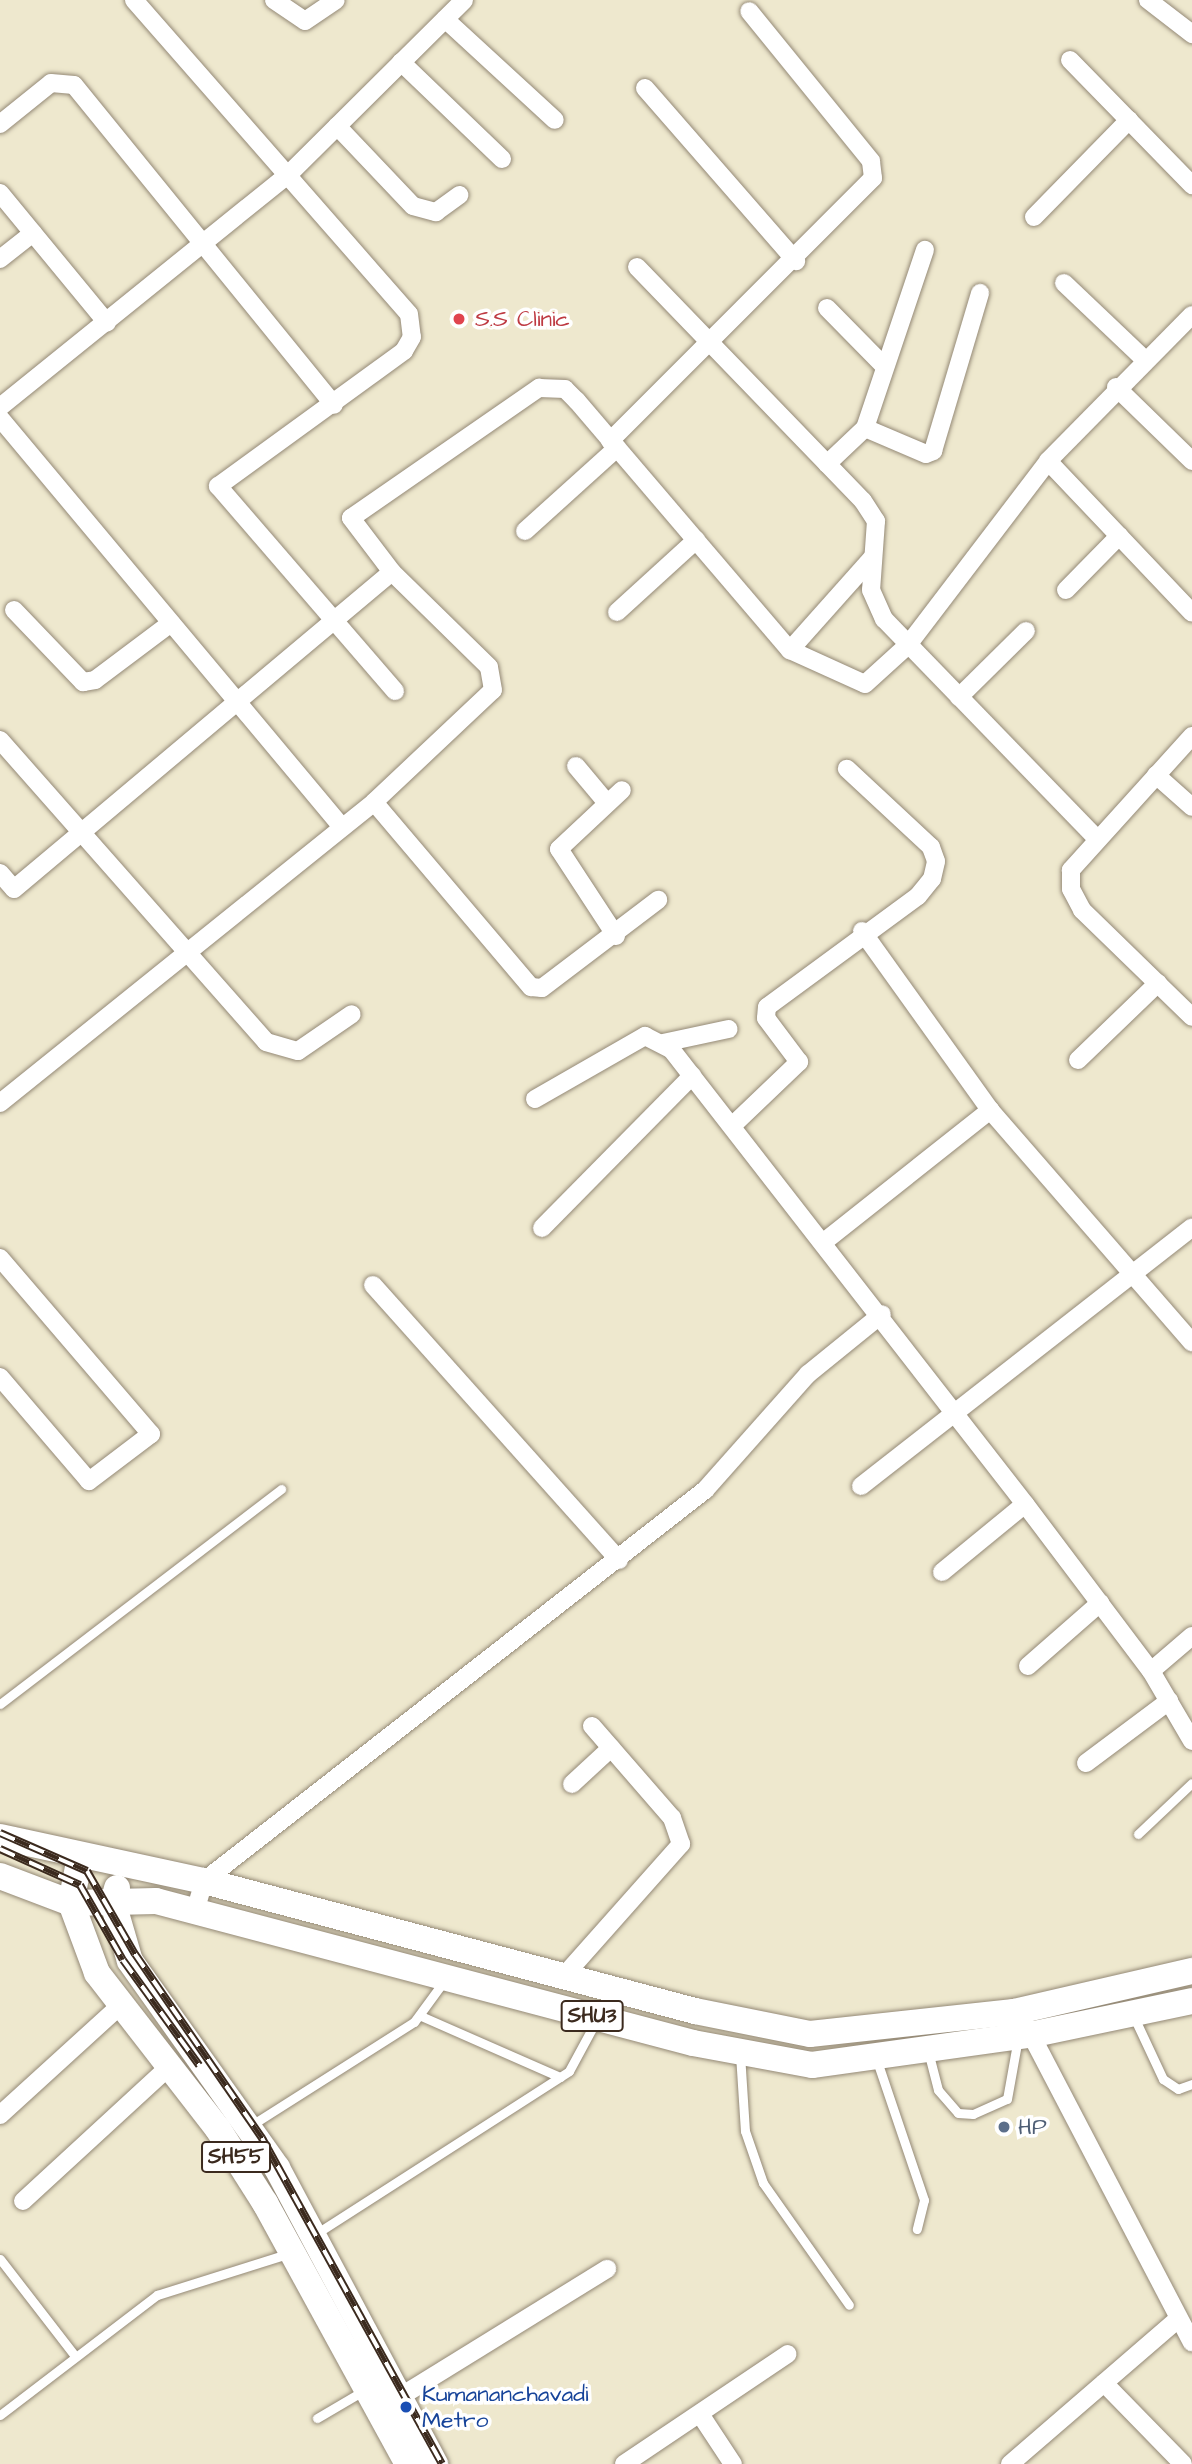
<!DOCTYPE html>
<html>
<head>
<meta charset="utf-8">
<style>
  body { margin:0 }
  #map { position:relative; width:1192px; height:2464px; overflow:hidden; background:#eee8ce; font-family:"Architects Daughter",sans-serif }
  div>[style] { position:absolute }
  .roads { filter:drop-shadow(0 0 2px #948976) drop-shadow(0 0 2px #948976) }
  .service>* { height:9px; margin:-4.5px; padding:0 4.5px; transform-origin:4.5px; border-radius:4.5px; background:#fff }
  .minor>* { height:18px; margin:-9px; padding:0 9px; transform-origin:9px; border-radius:9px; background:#fff }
  .primary>* { height:26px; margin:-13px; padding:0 13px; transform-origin:13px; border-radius:13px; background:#fff }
  .rail>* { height:8px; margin-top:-4px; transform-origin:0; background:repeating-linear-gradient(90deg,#fff 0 16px,#3b2a1e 0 32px); box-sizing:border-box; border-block:2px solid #3b2a1e }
  .dots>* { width:19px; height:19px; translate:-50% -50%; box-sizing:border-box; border:4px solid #fff; border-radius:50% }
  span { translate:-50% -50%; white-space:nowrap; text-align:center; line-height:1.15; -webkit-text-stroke:7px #fff; paint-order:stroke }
  .shield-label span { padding:2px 5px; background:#fff; border:2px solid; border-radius:5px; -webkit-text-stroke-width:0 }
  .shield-label { font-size:21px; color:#3b2a1e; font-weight:700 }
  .health-label { font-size:23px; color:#be3a42 }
  .left { translate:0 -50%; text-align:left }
  .service-label { font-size:23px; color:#4e5e75 }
  .transit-label { font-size:23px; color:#164399 }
</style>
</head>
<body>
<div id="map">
  <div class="roads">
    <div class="service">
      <div style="left:0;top:1704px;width:354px;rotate:-37.4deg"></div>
      <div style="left:1138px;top:1834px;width:74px;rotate:-43.4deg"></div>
      <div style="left:1133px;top:2015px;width:71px;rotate:64.9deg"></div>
      <div style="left:1163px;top:2079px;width:18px;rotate:34deg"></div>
      <div style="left:1178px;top:2089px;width:15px;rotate:-20deg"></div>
      <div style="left:421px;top:2016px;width:152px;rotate:23.7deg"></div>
      <div style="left:928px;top:2051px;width:40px;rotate:75.6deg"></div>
      <div style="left:938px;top:2090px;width:30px;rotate:49deg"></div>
      <div style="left:958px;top:2113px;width:15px;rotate:4deg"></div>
      <div style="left:973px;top:2114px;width:37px;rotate:-24deg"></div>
      <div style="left:1007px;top:2099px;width:62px;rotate:-79.8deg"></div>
      <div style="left:740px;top:2054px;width:77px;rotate:86.3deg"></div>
      <div style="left:745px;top:2131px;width:55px;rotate:70.9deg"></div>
      <div style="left:763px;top:2183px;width:149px;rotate:54.8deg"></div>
      <div style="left:876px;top:2058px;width:150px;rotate:71.3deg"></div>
      <div style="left:924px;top:2200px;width:30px;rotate:104deg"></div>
      <div style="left:250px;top:2126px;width:194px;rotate:-32.4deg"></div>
      <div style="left:414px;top:2022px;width:51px;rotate:-53.8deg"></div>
      <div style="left:314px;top:2235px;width:303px;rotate:-32.7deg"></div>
      <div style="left:569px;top:2071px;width:57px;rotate:-61.6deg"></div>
      <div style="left:0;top:2259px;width:123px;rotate:52.3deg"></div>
      <div style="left:0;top:2415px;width:198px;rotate:-37.4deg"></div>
      <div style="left:157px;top:2295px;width:139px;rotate:-17.5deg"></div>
      <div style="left:317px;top:2418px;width:56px;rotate:-30.3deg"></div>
    </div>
    <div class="minor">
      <div style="left:134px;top:0;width:417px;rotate:48.8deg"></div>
      <div style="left:409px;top:314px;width:23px;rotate:83deg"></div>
      <div style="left:412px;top:337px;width:16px;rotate:120deg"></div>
      <div style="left:404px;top:351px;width:230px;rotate:144deg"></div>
      <div style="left:218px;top:486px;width:271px;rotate:49.2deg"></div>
      <div style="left:274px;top:0;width:37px;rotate:34deg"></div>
      <div style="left:305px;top:21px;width:37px;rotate:-34deg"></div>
      <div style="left:1148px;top:0;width:56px;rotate:37.7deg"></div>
      <div style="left:445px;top:19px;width:149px;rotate:42.6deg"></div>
      <div style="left:1070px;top:60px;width:175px;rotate:45.7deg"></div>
      <div style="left:401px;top:62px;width:140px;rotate:43.8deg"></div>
      <div style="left:645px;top:88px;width:230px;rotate:48.9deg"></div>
      <div style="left:0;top:124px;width:65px;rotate:-38.8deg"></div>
      <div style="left:51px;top:83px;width:23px;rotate:5deg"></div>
      <div style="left:74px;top:85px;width:412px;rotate:50.9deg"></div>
      <div style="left:337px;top:126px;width:110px;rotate:46.5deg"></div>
      <div style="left:413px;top:206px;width:24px;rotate:15deg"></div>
      <div style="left:436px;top:212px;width:29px;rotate:-36deg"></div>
      <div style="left:0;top:193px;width:168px;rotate:50.5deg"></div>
      <div style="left:1034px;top:217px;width:136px;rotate:-45.6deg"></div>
      <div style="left:0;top:259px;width:42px;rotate:-38.2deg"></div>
      <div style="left:637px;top:267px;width:325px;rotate:46deg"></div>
      <div style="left:863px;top:501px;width:24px;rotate:57deg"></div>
      <div style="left:876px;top:521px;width:69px;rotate:94.1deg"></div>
      <div style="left:871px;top:590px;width:32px;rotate:66deg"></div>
      <div style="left:884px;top:619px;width:306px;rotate:45.9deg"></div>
      <div style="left:1064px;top:283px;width:110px;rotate:43.5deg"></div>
      <div style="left:827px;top:308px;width:81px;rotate:45.5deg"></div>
      <div style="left:1116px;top:387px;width:106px;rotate:44.2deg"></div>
      <div style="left:0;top:407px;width:370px;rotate:-38.9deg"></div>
      <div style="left:288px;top:175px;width:248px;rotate:-44.8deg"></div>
      <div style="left:0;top:418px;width:533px;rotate:50.1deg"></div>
      <div style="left:865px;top:428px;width:66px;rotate:23.1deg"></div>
      <div style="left:926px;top:454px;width:8px;rotate:-23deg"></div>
      <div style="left:933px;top:451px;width:165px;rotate:-73.4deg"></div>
      <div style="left:610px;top:441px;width:372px;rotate:-45deg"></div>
      <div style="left:873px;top:178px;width:17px;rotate:-97deg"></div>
      <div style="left:871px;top:161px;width:193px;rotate:-129.1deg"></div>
      <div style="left:1048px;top:461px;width:209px;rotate:46.5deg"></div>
      <div style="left:827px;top:464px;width:52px;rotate:-43.5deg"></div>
      <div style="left:865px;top:428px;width:188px;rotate:-71.4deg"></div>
      <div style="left:525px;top:531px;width:124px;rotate:-42.1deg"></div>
      <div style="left:1066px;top:590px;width:76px;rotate:-45.5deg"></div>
      <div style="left:14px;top:610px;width:100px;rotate:46.2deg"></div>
      <div style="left:83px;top:682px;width:12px;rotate:-9deg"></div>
      <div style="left:95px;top:680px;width:95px;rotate:-36.9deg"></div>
      <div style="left:617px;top:612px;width:107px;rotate:-42.3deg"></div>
      <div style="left:790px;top:650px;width:123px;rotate:-48.3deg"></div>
      <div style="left:959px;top:697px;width:94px;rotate:-44.6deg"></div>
      <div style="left:1192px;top:736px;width:181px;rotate:132.1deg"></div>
      <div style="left:1071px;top:870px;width:19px;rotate:90deg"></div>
      <div style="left:1071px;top:889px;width:24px;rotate:62deg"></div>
      <div style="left:1082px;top:910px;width:153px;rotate:44.2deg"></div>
      <div style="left:0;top:740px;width:402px;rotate:48.6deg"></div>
      <div style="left:266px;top:1042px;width:33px;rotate:16deg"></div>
      <div style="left:298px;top:1051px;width:65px;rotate:-34.4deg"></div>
      <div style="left:576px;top:766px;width:48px;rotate:50deg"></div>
      <div style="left:1156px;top:775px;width:48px;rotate:41.6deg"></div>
      <div style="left:374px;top:802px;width:243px;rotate:49.7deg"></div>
      <div style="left:531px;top:987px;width:11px;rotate:5deg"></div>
      <div style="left:542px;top:988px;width:146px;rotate:-37.2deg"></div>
      <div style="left:0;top:873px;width:21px;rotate:49deg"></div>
      <div style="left:14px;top:889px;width:493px;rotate:-40deg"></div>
      <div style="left:862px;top:931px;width:220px;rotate:54.4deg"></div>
      <div style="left:990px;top:1110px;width:308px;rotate:49deg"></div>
      <div style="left:616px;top:936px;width:104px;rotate:-123.2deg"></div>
      <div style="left:559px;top:849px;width:86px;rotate:-43.1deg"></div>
      <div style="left:663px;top:1043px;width:67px;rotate:-12deg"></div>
      <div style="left:1078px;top:1060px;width:111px;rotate:-43.9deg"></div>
      <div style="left:535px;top:1099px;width:127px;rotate:-29.8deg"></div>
      <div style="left:645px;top:1036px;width:29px;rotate:27deg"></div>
      <div style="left:671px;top:1049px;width:576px;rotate:52.12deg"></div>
      <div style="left:1025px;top:1504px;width:209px;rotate:53deg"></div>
      <div style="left:1151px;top:1671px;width:81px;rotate:59.6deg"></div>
      <div style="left:0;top:1103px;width:480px;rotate:-38.8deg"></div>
      <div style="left:374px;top:802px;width:163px;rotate:-43.3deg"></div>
      <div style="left:493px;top:690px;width:23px;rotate:-100deg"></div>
      <div style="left:489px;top:667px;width:136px;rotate:-135.6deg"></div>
      <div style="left:392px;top:572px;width:68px;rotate:-127.2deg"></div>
      <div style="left:351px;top:518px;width:229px;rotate:-34.7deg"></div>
      <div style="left:539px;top:388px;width:26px;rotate:2deg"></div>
      <div style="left:565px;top:389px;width:17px;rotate:45deg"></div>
      <div style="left:577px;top:401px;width:328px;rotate:49.5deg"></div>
      <div style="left:790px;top:650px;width:82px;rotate:24.4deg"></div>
      <div style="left:865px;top:684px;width:58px;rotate:-42.2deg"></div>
      <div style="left:908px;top:645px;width:231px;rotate:-52.7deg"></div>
      <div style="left:1048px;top:461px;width:205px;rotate:-45.4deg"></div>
      <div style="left:732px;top:1126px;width:93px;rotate:-43.7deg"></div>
      <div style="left:799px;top:1062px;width:55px;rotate:-126.9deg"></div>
      <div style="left:766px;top:1018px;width:11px;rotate:-85deg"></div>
      <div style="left:767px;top:1007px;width:187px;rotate:-36.3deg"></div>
      <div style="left:918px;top:896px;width:22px;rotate:-51deg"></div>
      <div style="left:932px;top:879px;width:18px;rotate:-77deg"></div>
      <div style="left:936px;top:861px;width:15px;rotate:-110deg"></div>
      <div style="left:931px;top:847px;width:115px;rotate:-137.1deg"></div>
      <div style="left:542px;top:1228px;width:214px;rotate:-45.4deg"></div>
      <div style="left:825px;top:1241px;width:211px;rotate:-38.4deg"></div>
      <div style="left:0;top:1258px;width:232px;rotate:49.4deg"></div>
      <div style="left:151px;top:1434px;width:78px;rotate:142.8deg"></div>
      <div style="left:89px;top:1481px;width:137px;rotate:-130.6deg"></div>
      <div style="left:373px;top:1285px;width:369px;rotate:48.2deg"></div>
      <div style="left:861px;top:1486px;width:420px;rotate:-38deg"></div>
      <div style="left:942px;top:1572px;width:107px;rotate:-39.3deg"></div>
      <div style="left:1028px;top:1666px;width:96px;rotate:-41.2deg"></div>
      <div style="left:1151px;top:1671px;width:54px;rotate:-40.5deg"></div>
      <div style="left:1086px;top:1763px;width:104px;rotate:-36.8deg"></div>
      <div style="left:572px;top:1784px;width:53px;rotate:-42.7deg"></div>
      <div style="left:195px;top:1911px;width:31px;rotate:-73deg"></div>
      <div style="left:204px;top:1881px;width:636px;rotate:-37.97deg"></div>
      <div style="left:705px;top:1490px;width:155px;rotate:-48.4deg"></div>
      <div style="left:808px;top:1374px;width:95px;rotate:-39deg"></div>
      <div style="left:563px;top:1977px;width:178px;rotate:-48.4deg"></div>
      <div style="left:681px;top:1844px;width:28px;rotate:-109deg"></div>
      <div style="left:672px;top:1818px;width:122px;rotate:-131deg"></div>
      <div style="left:1027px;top:2027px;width:356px;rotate:62.4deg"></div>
      <div style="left:0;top:2115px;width:165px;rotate:-42.3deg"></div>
      <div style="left:23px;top:2201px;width:200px;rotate:-42.6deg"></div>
      <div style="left:1104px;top:2383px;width:113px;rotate:45.7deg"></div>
      <div style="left:398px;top:2398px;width:246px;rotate:-31.7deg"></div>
      <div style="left:700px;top:2414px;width:60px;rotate:56.6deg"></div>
      <div style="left:624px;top:2464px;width:197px;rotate:-33.9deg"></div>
      <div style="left:1010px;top:2464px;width:221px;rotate:-40.8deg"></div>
    </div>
    <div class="primary">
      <div style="left:0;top:1837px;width:209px;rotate:12.2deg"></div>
      <div style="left:204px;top:1881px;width:508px;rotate:14.83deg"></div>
      <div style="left:695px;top:2011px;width:117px;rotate:11.3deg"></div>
      <div style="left:810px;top:2034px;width:205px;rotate:-6.2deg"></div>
      <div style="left:1014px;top:2012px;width:183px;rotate:-13deg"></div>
      <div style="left:80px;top:1857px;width:47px;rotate:101.1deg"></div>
      <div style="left:71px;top:1903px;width:75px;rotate:69.6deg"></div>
      <div style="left:97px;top:1973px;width:197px;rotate:52.2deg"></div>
      <div style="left:218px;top:2129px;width:88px;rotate:57.6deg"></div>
      <div style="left:265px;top:2203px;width:298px;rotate:61.3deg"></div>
      <div style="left:0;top:1876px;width:76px;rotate:20.8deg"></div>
      <div style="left:71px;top:1903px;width:85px;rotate:-1.3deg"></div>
      <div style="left:156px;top:1901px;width:555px;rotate:14.81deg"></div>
      <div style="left:693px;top:2043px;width:121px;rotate:10.5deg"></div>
      <div style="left:812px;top:2065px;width:224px;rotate:-7.9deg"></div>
      <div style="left:1034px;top:2034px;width:161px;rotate:-11.8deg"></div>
      <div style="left:117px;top:1888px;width:16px;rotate:105deg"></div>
      <div style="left:113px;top:1903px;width:60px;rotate:73.7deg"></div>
      <div style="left:130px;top:1961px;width:254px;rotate:54.6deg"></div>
      <div style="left:277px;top:2168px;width:336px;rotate:61.9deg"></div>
    </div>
  </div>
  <div class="rail">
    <div style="left:0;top:1833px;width:95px;rotate:23.6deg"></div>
    <div style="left:87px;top:1871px;width:96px;rotate:60deg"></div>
    <div style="left:135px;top:1954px;width:224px;rotate:55.4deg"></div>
    <div style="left:262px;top:2138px;width:372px;rotate:61.1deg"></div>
    <div style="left:0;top:1849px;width:88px;rotate:24.2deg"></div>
    <div style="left:80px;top:1885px;width:86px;rotate:60.2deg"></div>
    <div style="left:123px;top:1960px;width:130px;rotate:54.1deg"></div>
  </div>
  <div class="dots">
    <div style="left:459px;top:319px;background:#e0444e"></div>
    <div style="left:1004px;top:2127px;background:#5c6f8a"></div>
    <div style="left:406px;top:2407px;background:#1a4fb4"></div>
  </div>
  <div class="shield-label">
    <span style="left:592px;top:2016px">SHU3</span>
    <span style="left:236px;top:2157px">SH55</span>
  </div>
  <div class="health-label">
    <span class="left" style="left:475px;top:319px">S.S Clinic</span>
  </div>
  <div class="service-label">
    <span class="left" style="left:1018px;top:2127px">HP</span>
  </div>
  <div class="transit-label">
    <span class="left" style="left:422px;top:2407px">Kumananchavadi<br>Metro</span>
  </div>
</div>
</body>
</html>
